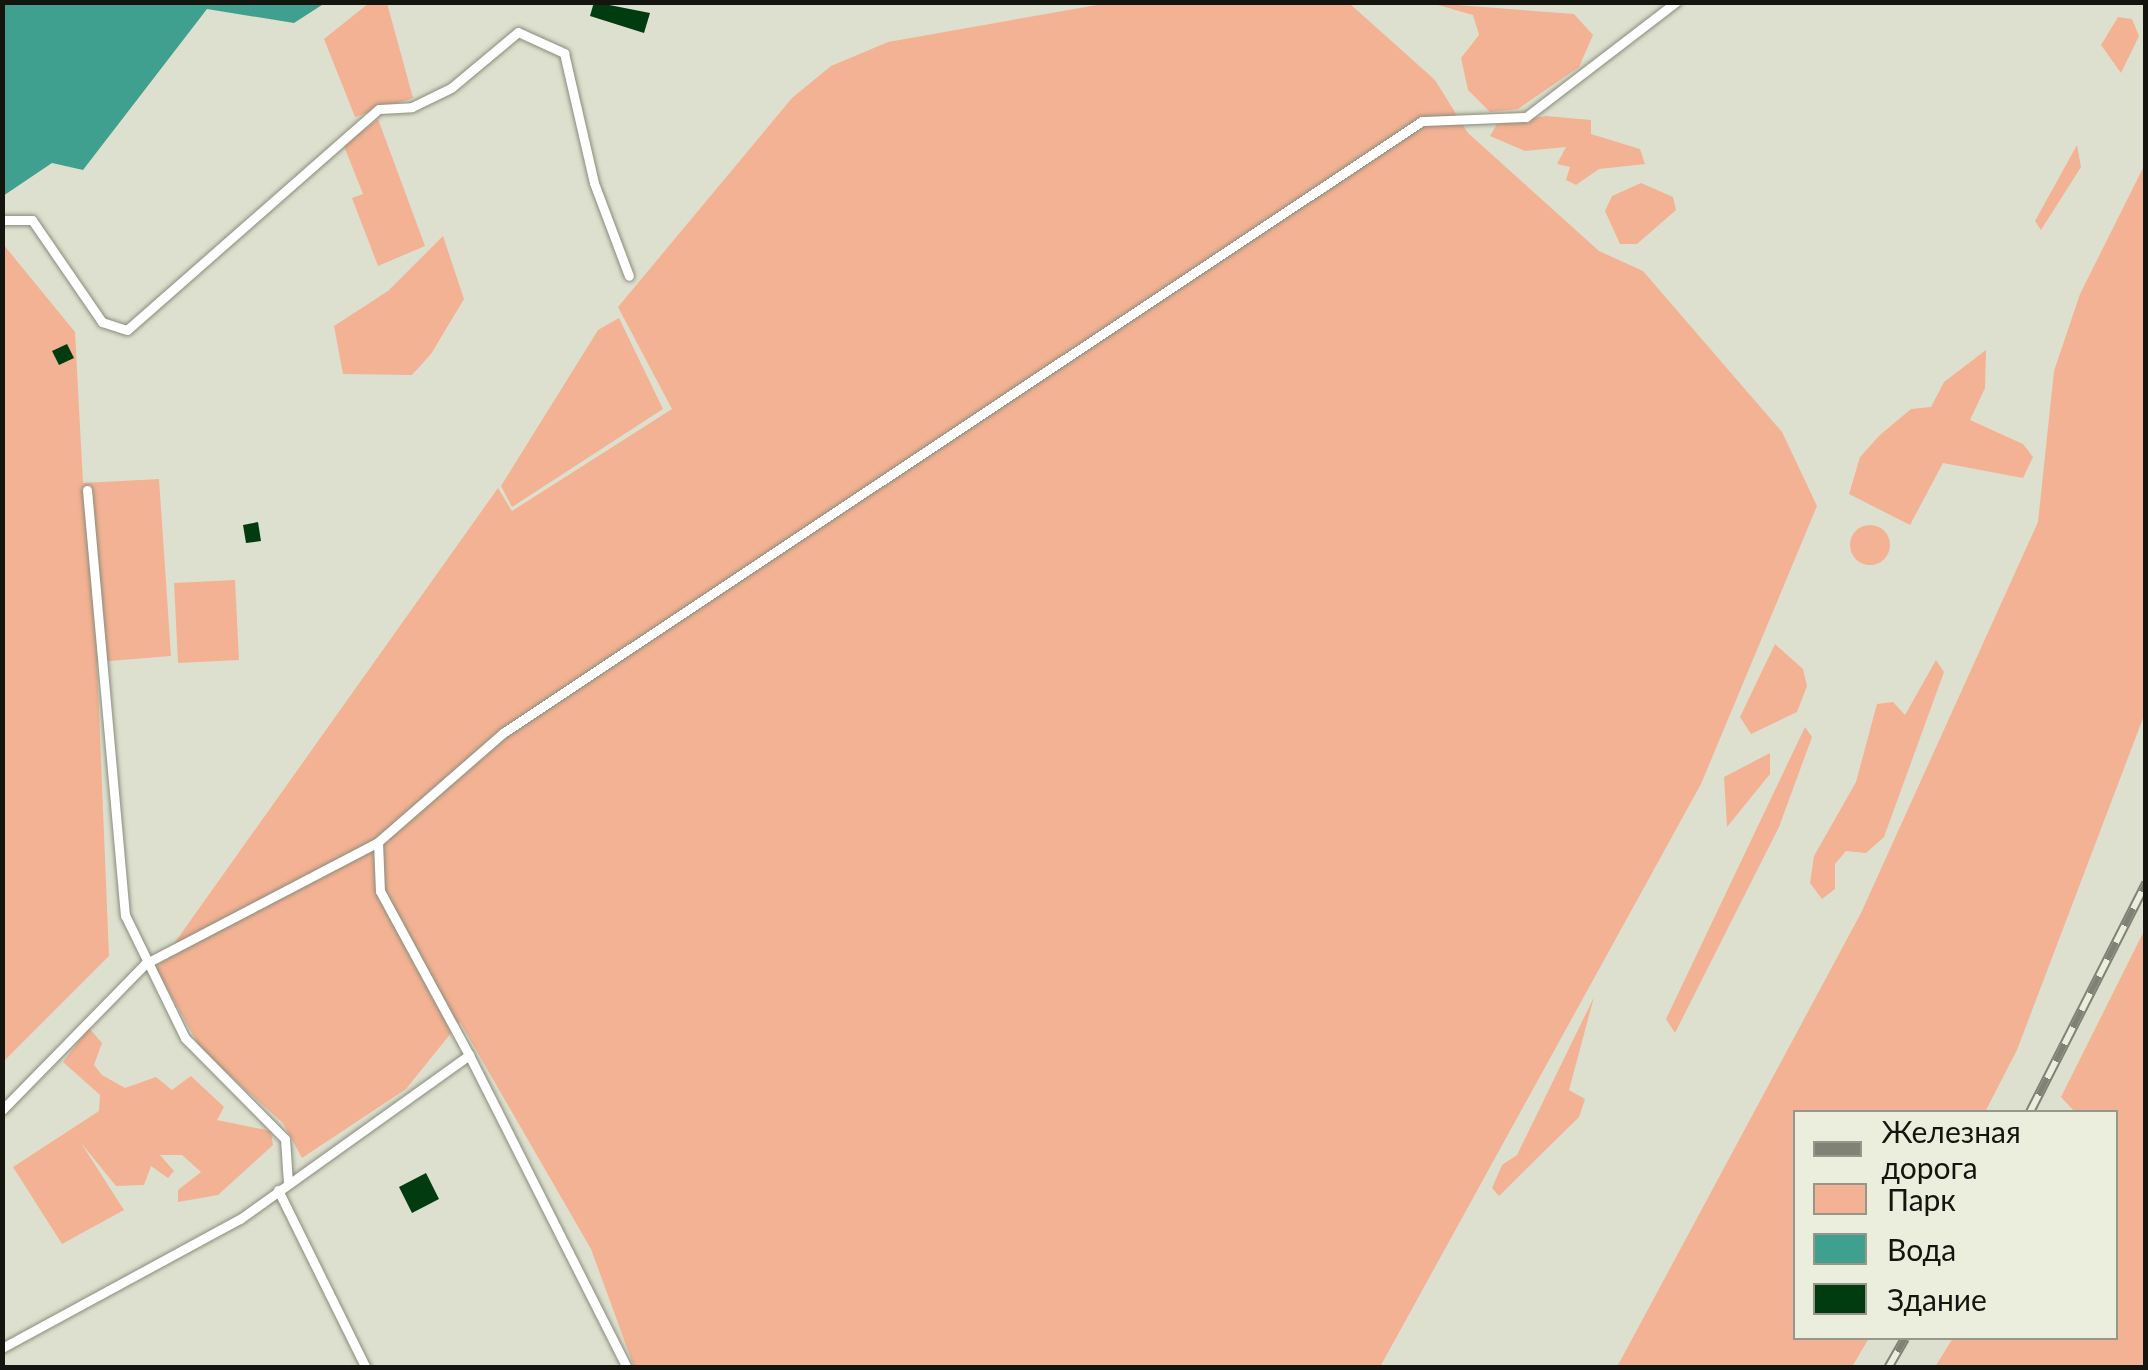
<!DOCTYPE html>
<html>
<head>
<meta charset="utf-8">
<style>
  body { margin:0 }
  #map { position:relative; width:2148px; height:1370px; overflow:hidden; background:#dee0cf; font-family:Lato,sans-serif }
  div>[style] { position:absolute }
  .green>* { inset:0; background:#f3b293 }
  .round { border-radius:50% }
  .water>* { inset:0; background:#40a090 }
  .building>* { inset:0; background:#003c10 }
  .roads { filter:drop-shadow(0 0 2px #8a8c7c) drop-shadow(0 0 2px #8a8c7c) }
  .service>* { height:9px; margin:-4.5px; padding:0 4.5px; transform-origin:4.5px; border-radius:4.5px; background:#fff }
  .rail>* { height:10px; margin-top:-5px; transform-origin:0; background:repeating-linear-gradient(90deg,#ebeedc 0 19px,#818276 0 38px); box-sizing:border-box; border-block:2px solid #818276 }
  span { translate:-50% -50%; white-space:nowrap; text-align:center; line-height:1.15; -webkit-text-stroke:10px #ebeedc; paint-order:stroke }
  .frame { position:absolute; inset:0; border:5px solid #14150f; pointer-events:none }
  .legend { position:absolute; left:1793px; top:1110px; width:325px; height:230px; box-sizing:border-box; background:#ebeedc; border:2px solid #95978a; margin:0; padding:12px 18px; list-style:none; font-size:30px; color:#14150f }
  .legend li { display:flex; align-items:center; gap:20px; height:50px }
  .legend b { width:50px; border:2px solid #95978a }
</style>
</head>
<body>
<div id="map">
  <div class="green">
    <div style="clip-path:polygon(369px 3px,387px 3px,413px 98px,355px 117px,324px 39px)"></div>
    <div style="clip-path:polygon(1108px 3px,1349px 3px,1435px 80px,1468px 133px,1599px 251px,1643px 271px,1782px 432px,1817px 506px,1701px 784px,1380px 1367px,634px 1367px,591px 1249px,460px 1022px,406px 1089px,302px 1158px,283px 1123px,202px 1051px,156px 969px,498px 488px,512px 511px,672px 409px,618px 307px,792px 98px,831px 66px,888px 42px)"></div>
    <div style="clip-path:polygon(1431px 3px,1574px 14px,1593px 35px,1579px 67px,1518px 109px,1490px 112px,1468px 90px,1461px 58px,1479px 35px,1473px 15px)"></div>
    <div style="clip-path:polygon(2118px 17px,2132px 19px,2139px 36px,2121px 73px,2101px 45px)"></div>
    <div style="clip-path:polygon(1546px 116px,1591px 120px,1591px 134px,1640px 149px,1645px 164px,1599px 169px,1576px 185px,1566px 180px,1570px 167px,1557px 164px,1566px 147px,1525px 151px,1490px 136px,1497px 124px)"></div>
    <div style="clip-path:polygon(378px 119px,425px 246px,378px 266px,352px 198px,363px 194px,344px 146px)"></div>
    <div style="clip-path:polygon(2077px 145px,2081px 167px,2041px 230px,2035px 221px)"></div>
    <div style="clip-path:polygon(2145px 164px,2145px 713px,2017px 1050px,1985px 1112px,1796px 1112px,1796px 1338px,1869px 1338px,1852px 1367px,1617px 1367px,1861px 913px,2038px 522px,2054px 371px,2080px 294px)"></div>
    <div style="clip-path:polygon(1641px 183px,1673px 197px,1676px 210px,1637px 244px,1620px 244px,1605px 211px,1612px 196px)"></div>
    <div style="clip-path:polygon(443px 236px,464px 299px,431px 354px,412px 375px,343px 374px,334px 326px,388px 291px)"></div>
    <div style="clip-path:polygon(3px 244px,75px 332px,83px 483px,159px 479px,171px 656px,97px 662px,109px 956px,3px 1062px)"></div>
    <div style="clip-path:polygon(619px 318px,663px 409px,512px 507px,501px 486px,598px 330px)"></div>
    <div style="clip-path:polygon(1986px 350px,1985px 388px,1970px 420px,2023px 444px,2033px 457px,2023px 478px,1943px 463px,1910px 525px,1849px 494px,1860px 457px,1880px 435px,1911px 409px,1931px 407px,1944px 382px)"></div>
    <div class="round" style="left:1850px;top:525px;width:40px;height:40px"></div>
    <div style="clip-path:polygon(235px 580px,239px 660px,178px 663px,174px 583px)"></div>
    <div style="clip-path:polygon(1775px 644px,1803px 669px,1807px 686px,1797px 712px,1751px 734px,1740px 717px)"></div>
    <div style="clip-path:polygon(1936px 660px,1944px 672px,1884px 837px,1866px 853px,1846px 851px,1835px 864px,1835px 889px,1822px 899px,1810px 883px,1814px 856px,1856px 782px,1877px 704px,1893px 702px,1905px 715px)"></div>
    <div style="clip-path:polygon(1805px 727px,1812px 737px,1779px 827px,1675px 1033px,1666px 1019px)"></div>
    <div style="clip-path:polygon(1770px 753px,1770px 774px,1727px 827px,1724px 777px)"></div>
    <div style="clip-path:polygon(2145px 929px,2145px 1367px,1935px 1367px,1953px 1338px,2116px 1338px,2116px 1112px,2075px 1112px,2061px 1097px)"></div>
    <div style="clip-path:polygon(1594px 997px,1569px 1090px,1585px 1099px,1579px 1117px,1499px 1196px,1492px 1188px,1502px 1165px,1517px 1155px)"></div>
    <div style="clip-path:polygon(89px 1028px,102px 1043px,94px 1065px,102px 1075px,125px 1088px,156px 1077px,172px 1090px,191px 1076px,224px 1107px,217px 1120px,271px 1131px,273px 1145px,218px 1195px,178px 1202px,178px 1190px,201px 1172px,182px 1155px,160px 1155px,174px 1171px,168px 1178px,151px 1166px,144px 1185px,116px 1186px,81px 1143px,124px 1210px,62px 1244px,13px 1167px,99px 1111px,100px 1095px,63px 1062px)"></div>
  </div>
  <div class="water">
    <div style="clip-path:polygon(3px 2px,325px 2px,325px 3px,294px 23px,207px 9px,83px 170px,52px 163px,3px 196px)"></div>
  </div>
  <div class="building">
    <div style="clip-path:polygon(594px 2px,650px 13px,644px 33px,590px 16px)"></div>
    <div style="clip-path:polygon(67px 344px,74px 358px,59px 365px,52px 351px)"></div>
    <div style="clip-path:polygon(258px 522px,261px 541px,246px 543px,243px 525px)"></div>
    <div style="clip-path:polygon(426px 1173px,439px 1199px,412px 1213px,399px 1187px)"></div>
  </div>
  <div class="roads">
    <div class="service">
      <div style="left:2px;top:220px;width:30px"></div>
      <div style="left:32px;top:220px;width:124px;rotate:55.5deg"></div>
      <div style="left:102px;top:322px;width:26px;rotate:18deg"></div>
      <div style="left:127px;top:330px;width:335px;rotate:-41.3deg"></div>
      <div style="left:379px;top:109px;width:33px;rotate:-3deg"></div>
      <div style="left:412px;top:107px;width:43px;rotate:-26deg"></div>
      <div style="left:451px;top:88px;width:87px;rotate:-39.9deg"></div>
      <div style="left:518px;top:32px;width:51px;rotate:24.5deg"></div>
      <div style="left:564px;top:53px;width:133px;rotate:77deg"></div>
      <div style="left:594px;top:183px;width:99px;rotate:69.4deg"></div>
      <div style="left:87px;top:490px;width:427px;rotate:84.9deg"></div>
      <div style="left:125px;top:915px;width:137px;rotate:64deg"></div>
      <div style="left:185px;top:1038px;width:142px;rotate:45.3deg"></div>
      <div style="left:285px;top:1139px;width:44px;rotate:86.1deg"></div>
      <div style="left:378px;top:842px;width:49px;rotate:87.7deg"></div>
      <div style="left:380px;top:891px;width:187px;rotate:61.5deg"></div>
      <div style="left:2px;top:1110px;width:204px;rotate:-45.6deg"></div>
      <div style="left:145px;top:964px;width:263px;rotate:-27.6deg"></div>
      <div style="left:378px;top:842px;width:166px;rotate:-41.1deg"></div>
      <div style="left:503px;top:733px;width:1104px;rotate:-33.66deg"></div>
      <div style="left:1422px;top:121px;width:104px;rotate:-2.2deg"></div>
      <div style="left:1526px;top:117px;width:189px;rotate:-37.5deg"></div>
      <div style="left:278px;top:1190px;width:199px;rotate:63.7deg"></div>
      <div style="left:2px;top:1348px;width:271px;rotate:-28.5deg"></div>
      <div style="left:240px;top:1219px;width:282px;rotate:-35.6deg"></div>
      <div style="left:469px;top:1055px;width:351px;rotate:63.2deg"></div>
    </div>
  </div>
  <div class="rail">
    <div style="left:2030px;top:1112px;width:257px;rotate:-63.1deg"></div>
    <div style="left:1888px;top:1368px;width:34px;rotate:-60deg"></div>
  </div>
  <div class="frame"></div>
  <ul class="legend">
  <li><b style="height:12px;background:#818276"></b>Железная дорога</li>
  <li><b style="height:28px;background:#f3b293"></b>Парк</li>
  <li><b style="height:28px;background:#40a090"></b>Вода</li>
  <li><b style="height:28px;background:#003c10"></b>Здание</li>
  </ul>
</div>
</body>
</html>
